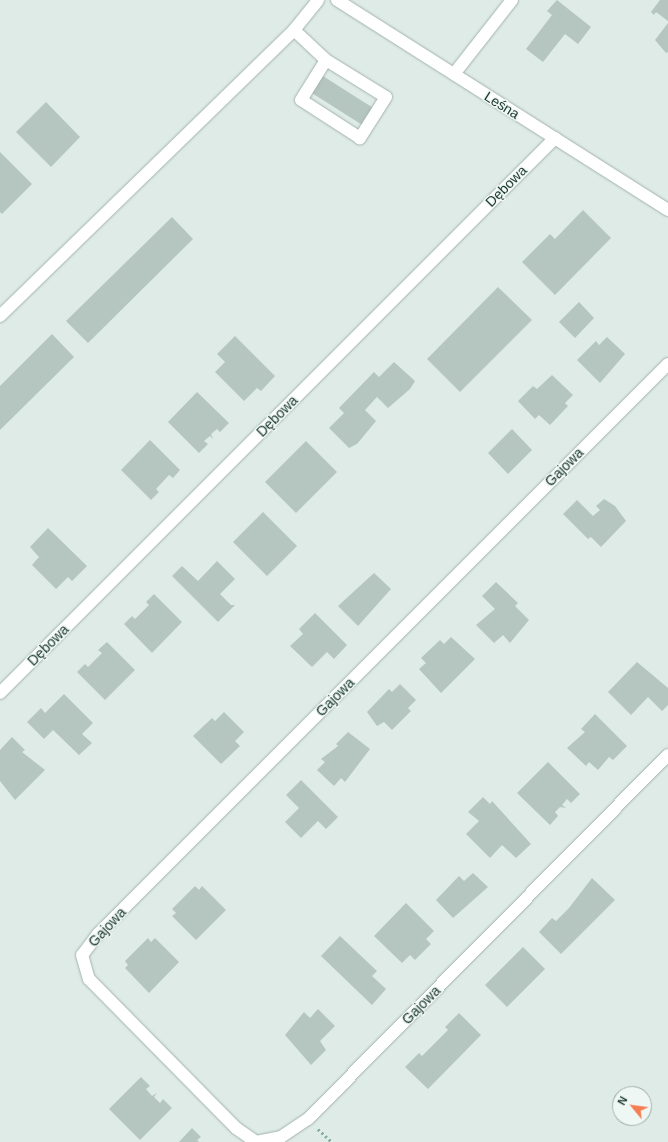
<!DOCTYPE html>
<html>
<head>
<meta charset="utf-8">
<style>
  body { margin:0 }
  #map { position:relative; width:668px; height:1142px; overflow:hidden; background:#dfebe6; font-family:Helvetica,sans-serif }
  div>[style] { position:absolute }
  .building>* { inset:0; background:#b4c6bf }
  .path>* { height:2.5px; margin-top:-1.25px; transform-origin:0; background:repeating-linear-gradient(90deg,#7eafa1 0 2px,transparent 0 5px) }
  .roads { filter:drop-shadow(0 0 1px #a2b3ad) drop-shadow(0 0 1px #a2b3ad) }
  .minor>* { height:12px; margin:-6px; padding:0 6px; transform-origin:6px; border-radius:6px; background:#fff }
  span { translate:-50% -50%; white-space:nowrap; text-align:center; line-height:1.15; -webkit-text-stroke:3px #eff7f4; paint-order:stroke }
  .street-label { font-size:14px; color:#203b34 }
  .north { position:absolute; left:612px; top:1086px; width:40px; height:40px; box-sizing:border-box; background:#eff7f4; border:1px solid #9caca7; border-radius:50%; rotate:299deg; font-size:11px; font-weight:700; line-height:16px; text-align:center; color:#203b34 }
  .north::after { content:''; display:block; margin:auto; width:14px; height:18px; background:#f67d52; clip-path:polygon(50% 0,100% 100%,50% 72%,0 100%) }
</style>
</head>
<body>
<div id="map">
  <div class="building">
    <div style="clip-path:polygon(557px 0,591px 27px,578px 44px,565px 34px,543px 62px,526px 49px,552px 15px,547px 11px)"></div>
    <div style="clip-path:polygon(660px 0,668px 0,668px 21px,656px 12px,654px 15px,651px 12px)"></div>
    <div style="clip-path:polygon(668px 23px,668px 52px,666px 53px,655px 40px)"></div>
    <div style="clip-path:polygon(315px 71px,378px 111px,367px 128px,304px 88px)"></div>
    <div style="clip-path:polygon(46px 102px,80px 137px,51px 167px,16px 132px)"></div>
    <div style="clip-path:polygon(0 152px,32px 184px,2px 214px,0 212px)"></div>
    <div style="clip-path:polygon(583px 210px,611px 238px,555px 295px,522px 262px,550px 234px,555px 239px)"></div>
    <div style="clip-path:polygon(172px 217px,193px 239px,88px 343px,66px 321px)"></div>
    <div style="clip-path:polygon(498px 287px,532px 320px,460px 392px,427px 359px)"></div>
    <div style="clip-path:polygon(579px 302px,594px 318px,575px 338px,559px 322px)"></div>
    <div style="clip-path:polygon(52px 334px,74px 357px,0 430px,0 386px)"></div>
    <div style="clip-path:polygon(235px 336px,275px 376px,261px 391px,257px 388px,244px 401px,215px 372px,225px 362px,217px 354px)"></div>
    <div style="clip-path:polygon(607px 337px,625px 354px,600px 383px,577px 360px,596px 341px,599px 345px)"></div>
    <div style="clip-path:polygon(394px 362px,415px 381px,410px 389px,388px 408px,377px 397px,365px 410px,376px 421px,357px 444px,349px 448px,329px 428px,344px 413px,339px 408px,374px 372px,379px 377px)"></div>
    <div style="clip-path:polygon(552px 375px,573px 395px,565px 403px,568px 406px,550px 425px,539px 415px,535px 419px,518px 401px,533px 386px,537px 389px)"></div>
    <div style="clip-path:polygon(197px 392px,229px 423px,220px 432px,217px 429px,211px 434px,213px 439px,210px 436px,204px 441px,208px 444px,199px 453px,168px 422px)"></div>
    <div style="clip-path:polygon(512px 429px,532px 450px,508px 474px,488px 453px)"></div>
    <div style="clip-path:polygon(150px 440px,180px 470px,173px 478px,169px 475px,156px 489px,159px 492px,151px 500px,121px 470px)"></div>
    <div style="clip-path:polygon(306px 441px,337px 472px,296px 513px,265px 482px)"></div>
    <div style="clip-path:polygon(604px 499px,615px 506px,626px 521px,601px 547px,591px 537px,588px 539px,563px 514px,577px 500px,593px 516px,600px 510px,596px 506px)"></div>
    <div style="clip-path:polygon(263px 512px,297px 546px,267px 576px,233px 542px)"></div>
    <div style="clip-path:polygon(48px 528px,87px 566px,72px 581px,68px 577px,56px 589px,32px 565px,39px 557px,30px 547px)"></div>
    <div style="clip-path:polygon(217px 561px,235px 579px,220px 594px,231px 605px,235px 605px,218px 622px,172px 576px,182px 566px,198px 581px)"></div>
    <div style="clip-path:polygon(374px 573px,391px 589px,358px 626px,338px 606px)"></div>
    <div style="clip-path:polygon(496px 582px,518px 603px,515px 606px,529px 620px,510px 643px,503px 635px,494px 643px,476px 625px,495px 609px,482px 596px)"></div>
    <div style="clip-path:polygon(154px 594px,182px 622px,152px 653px,124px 624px,132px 616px,135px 619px,142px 612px,140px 609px,142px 612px,149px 605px,146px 602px)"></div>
    <div style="clip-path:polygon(315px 613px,347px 645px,334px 659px,327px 652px,312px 667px,290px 646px,303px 634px,299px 629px)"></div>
    <div style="clip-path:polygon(451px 637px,475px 659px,441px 693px,419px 669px,426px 663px,421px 658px,440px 640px,444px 644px)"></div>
    <div style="clip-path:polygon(107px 642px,135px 670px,105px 700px,77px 672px,85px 664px,88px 667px,102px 653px,98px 650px)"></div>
    <div style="clip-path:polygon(637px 662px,668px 688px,668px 705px,662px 711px,648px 697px,631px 715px,608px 692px)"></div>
    <div style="clip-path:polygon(400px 684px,416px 700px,408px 708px,411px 711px,392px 730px,384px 722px,377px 726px,367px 712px,389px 689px,392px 692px)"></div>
    <div style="clip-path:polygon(64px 694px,93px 723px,82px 734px,92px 743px,79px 755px,53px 730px,44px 739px,27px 722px,41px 708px,45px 713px)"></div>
    <div style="clip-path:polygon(224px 712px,244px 732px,235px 741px,240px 746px,221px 764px,193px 736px,212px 718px,215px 721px)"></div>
    <div style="clip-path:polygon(595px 714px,627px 746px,613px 760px,609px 757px,598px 770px,589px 762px,586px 766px,567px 748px,585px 732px,581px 729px)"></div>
    <div style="clip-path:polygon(348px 732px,370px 749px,345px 782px,341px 778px,334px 786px,317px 770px,325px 762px,321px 759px,338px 746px,336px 744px)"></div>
    <div style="clip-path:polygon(12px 737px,25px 750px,22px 752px,45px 770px,15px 800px,0 781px,0 750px)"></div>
    <div style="clip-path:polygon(548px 762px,580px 794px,571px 803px,567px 799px,562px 805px,566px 808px,560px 807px,555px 812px,558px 816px,550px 825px,517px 793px)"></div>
    <div style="clip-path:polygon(301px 780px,338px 817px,326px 829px,318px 821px,301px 838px,285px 822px,299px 808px,286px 795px)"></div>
    <div style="clip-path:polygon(483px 797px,490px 804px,492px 801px,531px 844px,516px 858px,502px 845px,490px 858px,466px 834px,479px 821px,468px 812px)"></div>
    <div style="clip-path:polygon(473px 873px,488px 887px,453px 918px,436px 900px,459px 876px,464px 881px)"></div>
    <div style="clip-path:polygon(592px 878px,615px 900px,561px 954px,539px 932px,552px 918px,556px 921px,569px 908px)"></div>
    <div style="clip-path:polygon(195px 886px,199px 890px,202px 886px,226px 910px,196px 940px,172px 916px,176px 913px,172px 909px)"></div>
    <div style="clip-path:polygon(406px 903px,434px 931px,426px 939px,431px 944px,415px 960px,410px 955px,402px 963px,374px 936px)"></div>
    <div style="clip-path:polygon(340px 936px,377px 971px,372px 976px,386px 989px,372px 1005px,321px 956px)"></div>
    <div style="clip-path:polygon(148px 938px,151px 942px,155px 938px,179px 962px,149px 993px,125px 968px,128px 965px,125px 961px)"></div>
    <div style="clip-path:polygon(523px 947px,545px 969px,507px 1007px,485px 985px)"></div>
    <div style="clip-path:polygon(318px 1009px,335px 1026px,320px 1041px,326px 1050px,311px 1065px,285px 1035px,304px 1012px,310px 1018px)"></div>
    <div style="clip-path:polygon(459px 1013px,481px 1035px,428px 1089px,405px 1067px,419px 1053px,422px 1056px,448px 1030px,445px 1027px)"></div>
    <div style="clip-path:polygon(141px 1077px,150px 1086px,146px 1089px,152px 1096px,157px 1093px,154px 1097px,160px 1103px,163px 1099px,172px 1108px,140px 1140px,109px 1109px)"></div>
    <div style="clip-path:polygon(192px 1128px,201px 1137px,197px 1140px,199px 1142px,179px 1142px)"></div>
  </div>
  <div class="path">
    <div style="left:318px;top:1129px;width:19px;rotate:43deg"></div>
  </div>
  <div class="roads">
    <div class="minor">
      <div style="left:337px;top:0;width:392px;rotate:32.4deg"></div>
      <div style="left:294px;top:30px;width:44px;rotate:43.2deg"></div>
      <div style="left:326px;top:60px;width:70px;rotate:31.7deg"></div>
      <div style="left:386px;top:97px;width:49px;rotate:122.4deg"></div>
      <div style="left:360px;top:138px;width:70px;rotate:-147.2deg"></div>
      <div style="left:301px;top:100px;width:47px;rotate:-58deg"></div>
      <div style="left:454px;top:74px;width:94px;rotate:-51.9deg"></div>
      <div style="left:0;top:316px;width:410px;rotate:-44.2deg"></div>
      <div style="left:294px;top:30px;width:38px;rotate:-51deg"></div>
      <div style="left:668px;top:364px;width:806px;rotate:135deg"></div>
      <div style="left:98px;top:934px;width:26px;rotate:127deg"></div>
      <div style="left:82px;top:955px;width:25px;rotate:74deg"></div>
      <div style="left:89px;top:979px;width:209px;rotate:45.4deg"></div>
      <div style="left:236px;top:1128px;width:24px;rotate:35deg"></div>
      <div style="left:256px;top:1142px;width:25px;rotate:-11deg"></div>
      <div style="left:281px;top:1137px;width:32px;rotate:-34deg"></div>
      <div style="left:308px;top:1119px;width:512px;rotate:-45.32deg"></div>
      <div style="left:0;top:693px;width:785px;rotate:-45deg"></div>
    </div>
  </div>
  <div class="street-label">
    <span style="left:502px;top:105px;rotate:32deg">Leśna</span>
    <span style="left:506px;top:186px;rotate:-45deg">Dębowa</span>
    <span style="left:277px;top:416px;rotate:-45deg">Dębowa</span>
    <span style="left:564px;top:467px;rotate:-45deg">Gajowa</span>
    <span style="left:48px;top:645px;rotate:-45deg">Dębowa</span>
    <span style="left:335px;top:697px;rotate:-45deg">Gajowa</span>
    <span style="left:107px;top:927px;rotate:-47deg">Gajowa</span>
    <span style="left:421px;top:1005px;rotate:-45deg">Gajowa</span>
  </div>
  <div class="north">N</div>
</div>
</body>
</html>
